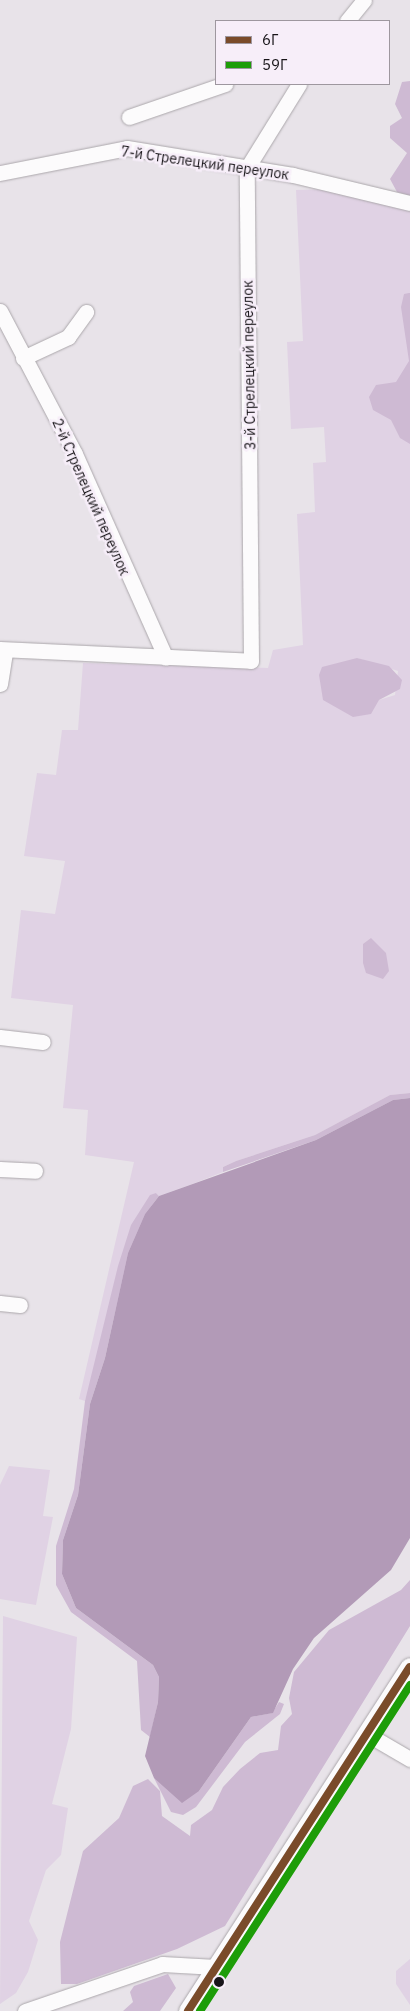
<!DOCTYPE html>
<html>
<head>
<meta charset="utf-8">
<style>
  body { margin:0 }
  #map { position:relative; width:410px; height:2011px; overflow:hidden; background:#e8e3e9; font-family:"IBM Plex Sans",sans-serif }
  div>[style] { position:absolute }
  .green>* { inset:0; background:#e0d2e4 }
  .forest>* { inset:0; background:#cebad3 }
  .water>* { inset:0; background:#b29ab7 }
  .roads { filter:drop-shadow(0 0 1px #aba7ab) drop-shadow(0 0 1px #aba7ab) }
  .minor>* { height:15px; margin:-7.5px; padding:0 7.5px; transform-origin:7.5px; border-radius:7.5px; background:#fcfbfc }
  .major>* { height:19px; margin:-9.5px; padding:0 9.5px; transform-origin:9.5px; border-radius:9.5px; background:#fcfbfc }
  .bus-1>* { height:8px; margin:-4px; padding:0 4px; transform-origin:4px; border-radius:4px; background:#7a4b2a }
  .bus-2>* { height:8px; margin:-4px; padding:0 4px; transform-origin:4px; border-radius:4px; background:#1d9d08 }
  .dots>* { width:14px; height:14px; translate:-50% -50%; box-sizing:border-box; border:2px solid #f7eef9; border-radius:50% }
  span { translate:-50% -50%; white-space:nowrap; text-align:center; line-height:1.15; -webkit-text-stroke:5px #f7eef9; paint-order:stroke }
  .street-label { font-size:14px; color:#181519 }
  .legend { position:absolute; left:215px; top:20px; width:175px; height:65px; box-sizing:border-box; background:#f7eef9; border:1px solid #9e979f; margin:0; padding:6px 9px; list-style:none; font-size:15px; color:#181519 }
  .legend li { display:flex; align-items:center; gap:10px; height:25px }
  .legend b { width:25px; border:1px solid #9e979f }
</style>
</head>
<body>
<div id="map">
  <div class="green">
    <div style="clip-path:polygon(evenodd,332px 189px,410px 208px,410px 1093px,390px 1095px,315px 1135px,236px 1161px,223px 1167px,223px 1172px,195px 1183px,159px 1196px,156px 1193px,85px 1401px,79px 1399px,134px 1162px,85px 1155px,88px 1110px,63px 1108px,73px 1005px,11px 998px,21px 910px,55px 914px,65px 861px,24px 856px,37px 773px,56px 775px,62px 730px,78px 730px,83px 663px,268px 668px,273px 650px,303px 645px,297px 514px,315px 512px,313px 463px,326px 462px,324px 427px,291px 429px,287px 342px,303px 341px,296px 190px,332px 189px,357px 658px,398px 671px,395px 695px,379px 700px,357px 658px)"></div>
    <div style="clip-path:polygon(9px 1466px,50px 1470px,43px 1516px,53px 1517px,36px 1605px,0 1599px,0 1485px)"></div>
    <div style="clip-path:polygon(3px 1616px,77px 1637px,71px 1729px,52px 1804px,68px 1808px,61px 1855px,46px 1870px,29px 1921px,38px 1940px,28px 1972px,16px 1993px,0 2004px)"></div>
    <div style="clip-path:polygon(410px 1959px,410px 2005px,396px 1984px,396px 1971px)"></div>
  </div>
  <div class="forest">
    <div style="clip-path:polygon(410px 81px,410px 196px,397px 192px,390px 179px,407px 153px,390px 138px,390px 126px,402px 118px,395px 104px,402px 82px)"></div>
    <div style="clip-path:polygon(409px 293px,410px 293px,410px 444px,400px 438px,391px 420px,373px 410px,369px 397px,376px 385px,396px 382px,409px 361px,401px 307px,404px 294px)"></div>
    <div style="clip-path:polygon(357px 658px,389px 666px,402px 680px,400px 689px,379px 700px,371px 714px,353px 717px,323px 700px,319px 675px,322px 667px)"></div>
    <div style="clip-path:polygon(371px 938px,386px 953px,389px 971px,383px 979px,366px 973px,363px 963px,363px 944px)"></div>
    <div style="clip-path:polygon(410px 1093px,410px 1098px,393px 1100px,316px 1140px,223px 1172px,223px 1167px,236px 1161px,315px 1135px,390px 1095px)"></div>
    <div style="clip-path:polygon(156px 1193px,159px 1196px,145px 1214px,128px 1253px,105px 1358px,90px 1404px,78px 1495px,63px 1540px,62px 1574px,76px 1608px,153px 1665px,159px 1677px,158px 1702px,150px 1737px,141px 1730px,137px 1661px,71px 1612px,56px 1585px,56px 1546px,74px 1489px,85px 1401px,118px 1266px,131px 1225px,150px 1195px)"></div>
    <div style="clip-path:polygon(410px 1580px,410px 1626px,225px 1926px,177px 1949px,77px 1984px,61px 1984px,60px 1942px,83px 1851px,119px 1818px,133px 1786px,148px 1779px,160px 1791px,162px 1816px,190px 1836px,191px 1825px,212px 1810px,223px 1787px,240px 1769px,260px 1753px,278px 1750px,281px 1726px,292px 1714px,289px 1698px,294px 1672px,329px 1630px,401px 1590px)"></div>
    <div style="clip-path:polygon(279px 1702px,284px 1704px,280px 1714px,245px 1742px,196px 1807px,183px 1815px,171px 1812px,154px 1778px,171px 1788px,199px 1791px,251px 1717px,272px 1713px)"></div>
    <div style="clip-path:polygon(168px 1974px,176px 1988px,160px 2011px,123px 2011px,133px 2002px,130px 1992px,134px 1986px)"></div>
  </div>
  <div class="water">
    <div style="clip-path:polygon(410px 1098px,410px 1538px,391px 1570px,314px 1638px,293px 1669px,273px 1713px,251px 1717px,199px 1791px,182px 1803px,154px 1778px,145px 1756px,158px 1702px,159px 1677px,153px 1665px,76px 1608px,62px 1574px,63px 1540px,78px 1495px,90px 1404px,105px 1358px,128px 1253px,145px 1214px,159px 1196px,316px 1140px,393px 1100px)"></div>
  </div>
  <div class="roads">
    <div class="minor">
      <div style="left:347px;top:21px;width:27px;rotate:-51deg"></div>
      <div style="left:129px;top:117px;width:102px;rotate:-19deg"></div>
      <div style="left:0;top:173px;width:129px;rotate:-11.1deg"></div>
      <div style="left:127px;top:148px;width:168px;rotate:9.2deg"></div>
      <div style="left:293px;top:175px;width:120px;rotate:13.5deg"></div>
      <div style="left:0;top:311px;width:161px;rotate:62.3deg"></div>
      <div style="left:75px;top:454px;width:223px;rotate:66deg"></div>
      <div style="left:23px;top:358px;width:50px;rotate:-25deg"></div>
      <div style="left:68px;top:337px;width:31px;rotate:-54deg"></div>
      <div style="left:0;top:649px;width:251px;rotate:2.7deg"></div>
      <div style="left:251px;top:661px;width:493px;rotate:-90.5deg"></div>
      <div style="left:247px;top:168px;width:99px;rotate:-58.2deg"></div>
      <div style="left:0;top:684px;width:32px;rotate:-81deg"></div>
      <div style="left:0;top:1037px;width:43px;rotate:6.6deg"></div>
      <div style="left:0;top:1169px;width:35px;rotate:3deg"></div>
      <div style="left:0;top:1303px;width:20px;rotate:6deg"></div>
      <div style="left:367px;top:1734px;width:50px;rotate:30.2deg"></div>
      <div style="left:25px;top:2011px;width:145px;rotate:-18.9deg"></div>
      <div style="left:162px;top:1964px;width:54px;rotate:3.2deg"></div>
    </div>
    <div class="major">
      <div style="left:188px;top:2011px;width:409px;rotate:-57.2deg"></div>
    </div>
  </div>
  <div class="bus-1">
    <div style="left:188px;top:2011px;width:409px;rotate:-57.2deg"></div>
  </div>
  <div class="bus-2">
    <div style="left:200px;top:2011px;width:388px;rotate:-57.2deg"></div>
  </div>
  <div class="dots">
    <div style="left:219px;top:1982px;background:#181519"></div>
  </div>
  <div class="street-label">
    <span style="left:205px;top:163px;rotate:8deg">7-й Стрелецкий переулок</span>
    <span style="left:249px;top:365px;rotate:-91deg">3-й Стрелецкий переулок</span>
    <span style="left:91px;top:497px;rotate:66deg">2-й Стрелецкий переулок</span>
  </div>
  <ul class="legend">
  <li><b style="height:6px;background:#7a4b2a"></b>6Г</li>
  <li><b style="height:6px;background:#1d9d08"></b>59Г</li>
  </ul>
</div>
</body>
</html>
